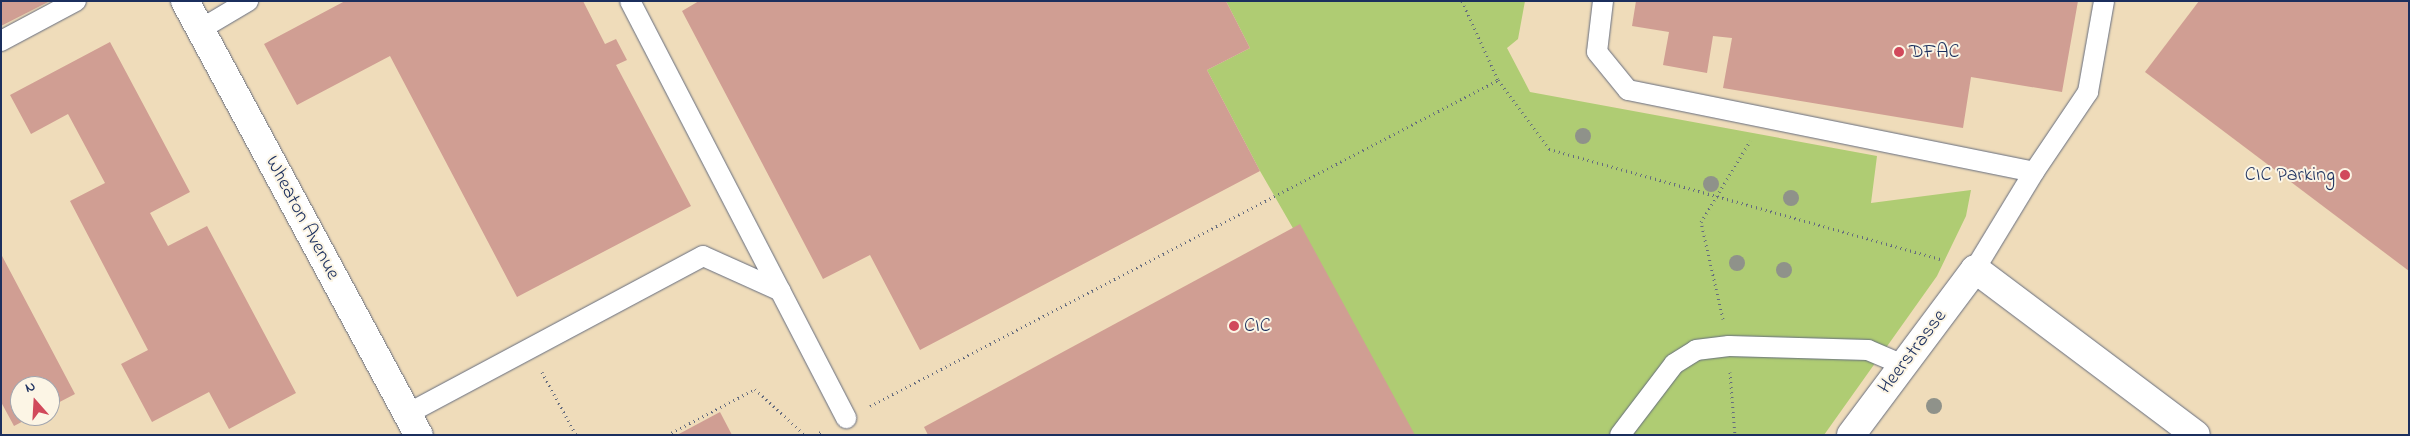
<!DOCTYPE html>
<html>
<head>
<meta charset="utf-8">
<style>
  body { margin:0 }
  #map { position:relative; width:2410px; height:436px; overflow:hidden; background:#efdcba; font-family:"Indie Flower",sans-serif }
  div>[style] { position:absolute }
  .green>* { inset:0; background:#afcc73 }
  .building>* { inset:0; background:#d09e93 }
  .path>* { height:3px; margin-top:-1.5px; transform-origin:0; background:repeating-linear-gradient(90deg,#656c7e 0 1px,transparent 0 5px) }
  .roads { filter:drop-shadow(0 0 1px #656c7e) drop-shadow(0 0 1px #656c7e) }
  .service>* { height:20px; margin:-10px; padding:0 10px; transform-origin:10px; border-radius:10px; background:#fff }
  .minor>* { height:28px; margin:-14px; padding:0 14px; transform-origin:14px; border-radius:14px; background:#fff }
  .trees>* { width:16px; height:16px; margin:-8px; border-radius:50%; background:#8f928a }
  .dots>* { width:14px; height:14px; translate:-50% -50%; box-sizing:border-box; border:2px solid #fcf5e5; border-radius:50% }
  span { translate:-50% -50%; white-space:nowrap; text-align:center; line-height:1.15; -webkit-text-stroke:4px #fcf5e5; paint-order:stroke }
  .poi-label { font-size:20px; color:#1b2f5e }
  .left { translate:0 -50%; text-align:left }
  .right { translate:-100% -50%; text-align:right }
  .street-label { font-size:20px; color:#1b2f5e }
  .frame { position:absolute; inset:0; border:2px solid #1b2f5e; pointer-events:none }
  .north { position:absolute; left:10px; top:376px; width:50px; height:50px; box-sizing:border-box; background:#fcf5e5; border:1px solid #a2a6af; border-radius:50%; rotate:341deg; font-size:14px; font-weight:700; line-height:20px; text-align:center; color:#1b2f5e }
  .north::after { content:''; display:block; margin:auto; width:18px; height:22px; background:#d1495b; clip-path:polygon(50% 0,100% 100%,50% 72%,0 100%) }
</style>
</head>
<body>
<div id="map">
  <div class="green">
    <div style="clip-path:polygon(1226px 1px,1525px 1px,1518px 39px,1507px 48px,1530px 92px,1877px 156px,1871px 203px,1971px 190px,1966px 216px,1937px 276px,1824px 435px,1412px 435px,1260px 171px,1207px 70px,1250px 48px)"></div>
  </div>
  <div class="building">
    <div style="clip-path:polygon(1px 1px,50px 1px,1px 26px)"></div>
    <div style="clip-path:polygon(345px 1px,583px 1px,605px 44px,616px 39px,627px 60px,616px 65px,691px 206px,517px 297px,390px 56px,297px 105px,264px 44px)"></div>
    <div style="clip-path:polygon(699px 1px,1226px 1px,1250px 48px,1207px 70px,1260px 171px,920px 350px,870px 255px,823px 279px,682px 11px)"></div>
    <div style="clip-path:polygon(1636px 1px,2078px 1px,2062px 92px,1971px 77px,1963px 128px,1723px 88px,1732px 38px,1713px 36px,1707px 73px,1663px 65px,1669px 32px,1632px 26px)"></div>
    <div style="clip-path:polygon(2199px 1px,2409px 1px,2409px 271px,2145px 72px)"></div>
    <div style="clip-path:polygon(110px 42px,190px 192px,150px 213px,168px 246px,207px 226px,296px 393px,229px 429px,209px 392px,152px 422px,121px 364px,148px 350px,70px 201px,105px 183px,68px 114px,31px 134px,10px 95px)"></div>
    <div style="clip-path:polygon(1300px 224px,1415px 435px,928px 435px,924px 427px)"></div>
    <div style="clip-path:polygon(1px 254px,75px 394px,50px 407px,50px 386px,20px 386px,20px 416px,33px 416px,14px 426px,1px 402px)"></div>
    <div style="clip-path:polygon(720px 412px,732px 435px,677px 435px)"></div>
  </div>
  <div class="path">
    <div style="left:1462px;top:1px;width:87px;rotate:65.5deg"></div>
    <div style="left:1498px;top:80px;width:86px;rotate:53.5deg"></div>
    <div style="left:1549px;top:149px;width:409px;rotate:15.7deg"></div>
    <div style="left:1723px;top:319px;width:99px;rotate:-102.8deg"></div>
    <div style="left:1701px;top:222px;width:95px;rotate:-58.8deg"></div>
    <div style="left:542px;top:372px;width:72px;rotate:61.6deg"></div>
    <div style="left:1730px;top:372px;width:63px;rotate:85.5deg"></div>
    <div style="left:870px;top:406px;width:708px;rotate:-27.43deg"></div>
    <div style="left:667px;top:435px;width:99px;rotate:-27.6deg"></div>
    <div style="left:755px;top:389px;width:68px;rotate:42.6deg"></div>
    <div style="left:815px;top:435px;width:9px;rotate:-27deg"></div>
  </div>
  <div class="roads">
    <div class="service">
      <div style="left:630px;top:1px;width:470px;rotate:62.6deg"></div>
      <div style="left:1603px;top:1px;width:51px;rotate:96.7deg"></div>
      <div style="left:1597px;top:52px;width:49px;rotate:50.8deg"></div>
      <div style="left:1628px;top:90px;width:414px;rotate:11.4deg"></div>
      <div style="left:2034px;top:172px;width:97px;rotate:-56deg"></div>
      <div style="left:2088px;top:92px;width:92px;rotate:-80deg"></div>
      <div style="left:201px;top:29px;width:55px;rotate:-30.8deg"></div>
      <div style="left:1px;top:41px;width:85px;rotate:-28.1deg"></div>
      <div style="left:1975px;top:269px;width:114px;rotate:-58.7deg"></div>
      <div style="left:409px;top:413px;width:333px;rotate:-28.1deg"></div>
      <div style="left:703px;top:256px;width:85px;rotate:24.2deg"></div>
      <div style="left:1620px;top:435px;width:89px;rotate:-52.7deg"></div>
      <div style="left:1674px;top:364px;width:26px;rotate:-32deg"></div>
      <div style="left:1696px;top:350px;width:33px;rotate:-7deg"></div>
      <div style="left:1729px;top:346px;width:139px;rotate:1.6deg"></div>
      <div style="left:1868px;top:350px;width:38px;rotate:23deg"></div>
    </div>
    <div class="minor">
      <div style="left:185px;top:1px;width:493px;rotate:61.7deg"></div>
      <div style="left:1851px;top:435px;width:207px;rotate:-53.2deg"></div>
      <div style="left:1975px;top:269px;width:276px;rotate:36.9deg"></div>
    </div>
  </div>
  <div class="trees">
    <div style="left:1583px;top:136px"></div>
    <div style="left:1711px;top:184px"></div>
    <div style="left:1791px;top:198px"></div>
    <div style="left:1737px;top:263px"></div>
    <div style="left:1784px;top:270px"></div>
    <div style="left:1934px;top:406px"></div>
  </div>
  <div class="dots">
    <div style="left:1899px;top:52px;background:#d1495b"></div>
    <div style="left:2345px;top:175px;background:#d1495b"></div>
    <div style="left:1234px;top:326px;background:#d1495b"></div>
  </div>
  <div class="poi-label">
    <span class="left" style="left:1909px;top:52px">DFAC</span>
    <span class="right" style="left:2335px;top:175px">CIC Parking</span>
    <span class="left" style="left:1244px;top:326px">CIC</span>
  </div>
  <div class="street-label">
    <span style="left:302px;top:218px;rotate:62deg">Wheaton Avenue</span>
    <span style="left:1913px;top:352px;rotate:-53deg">Heerstrasse</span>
  </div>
  <div class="frame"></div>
  <div class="north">N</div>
</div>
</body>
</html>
